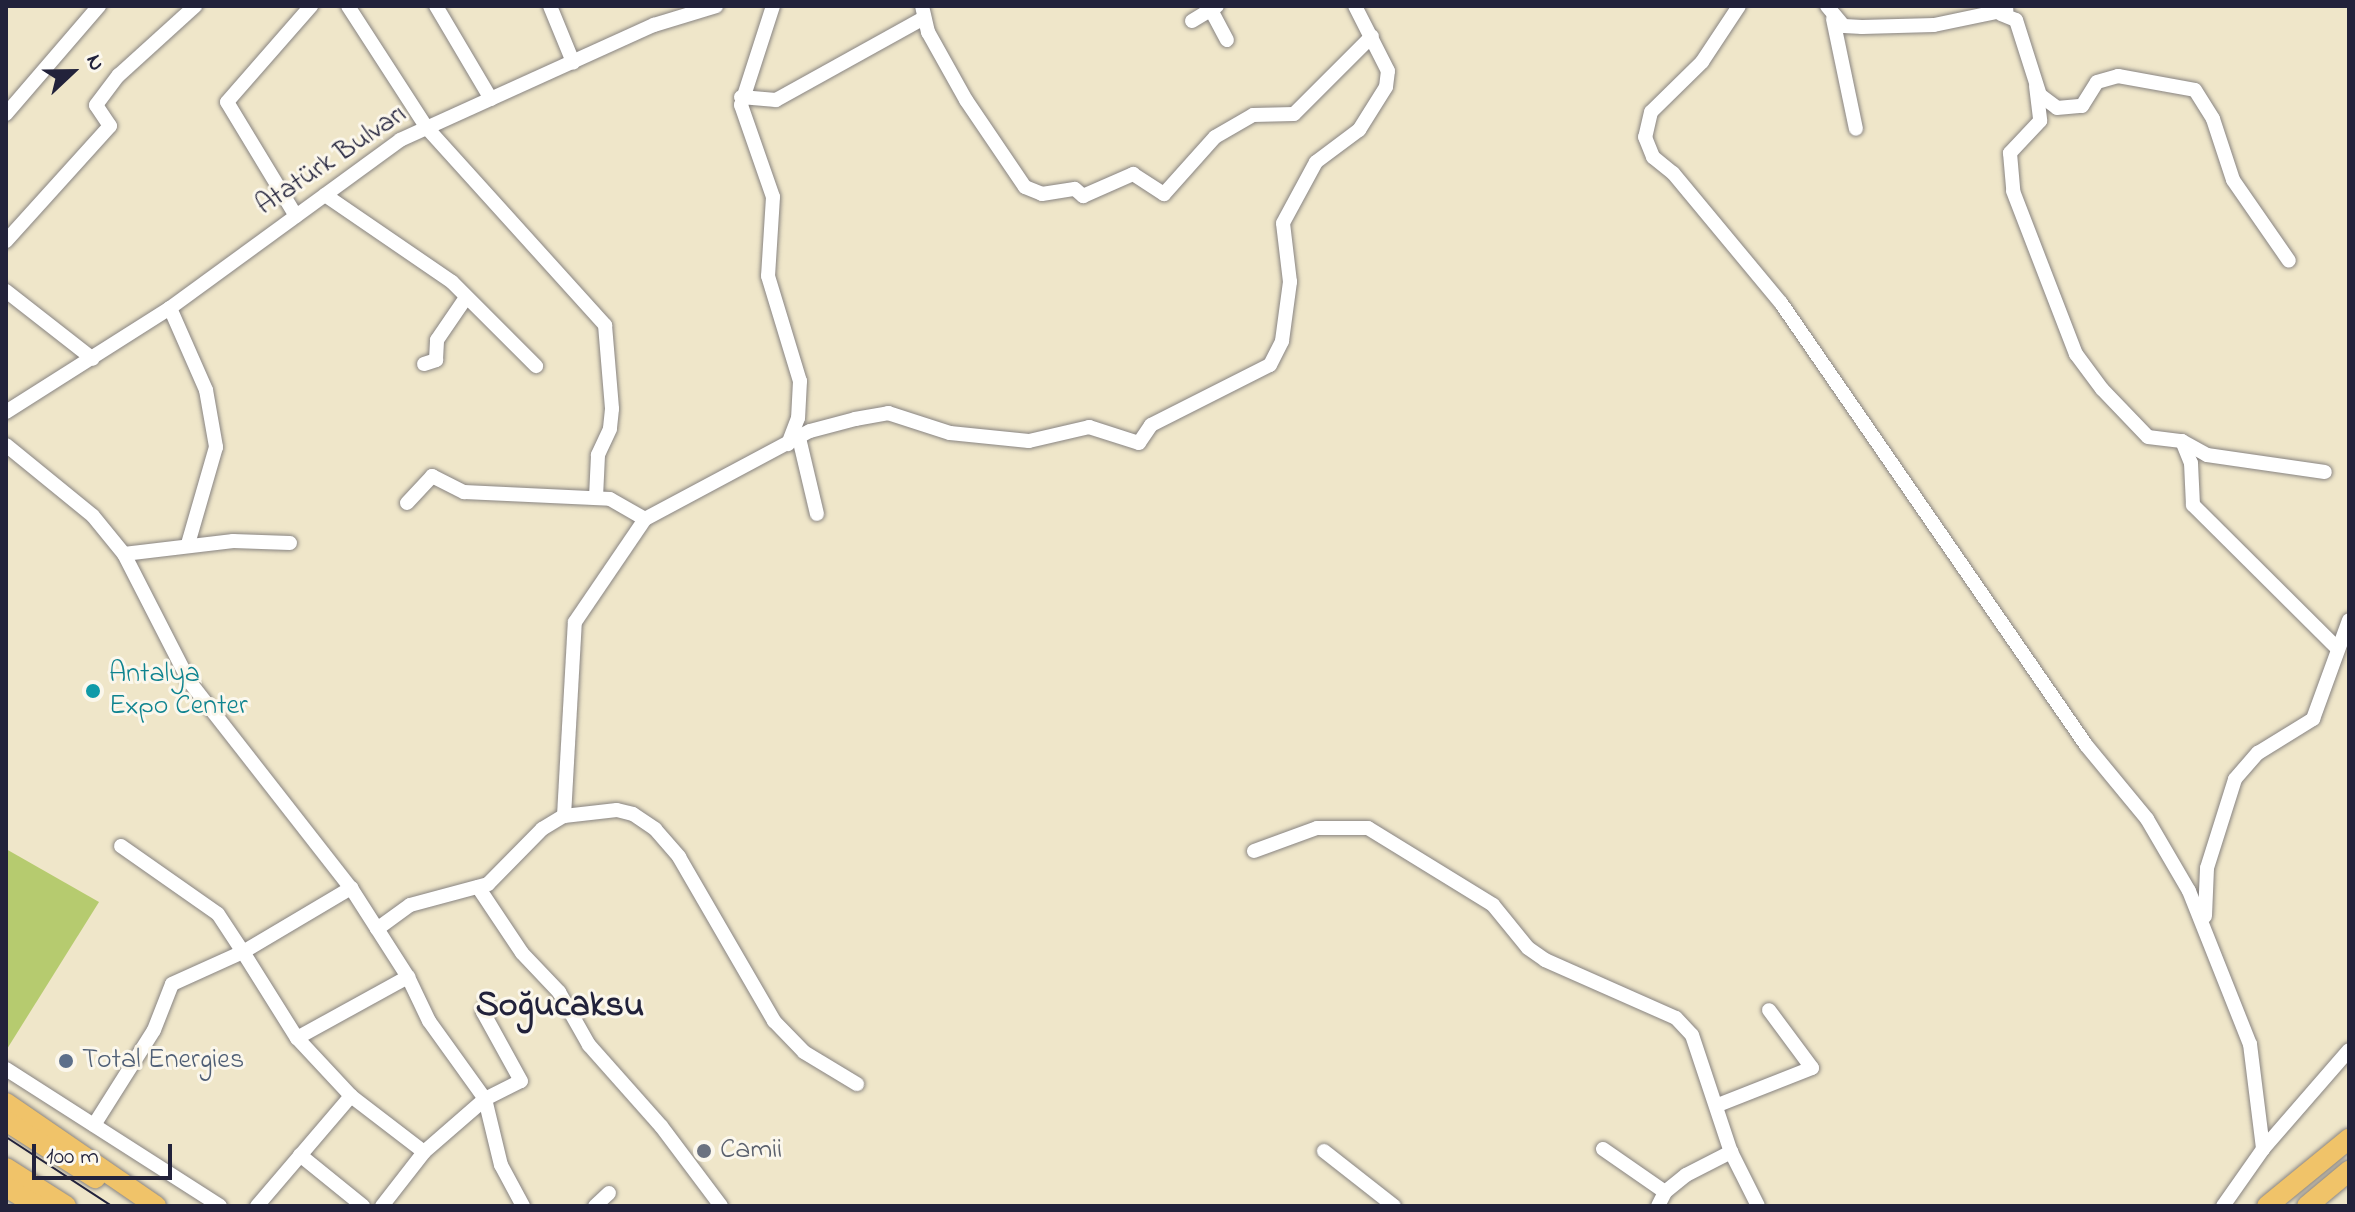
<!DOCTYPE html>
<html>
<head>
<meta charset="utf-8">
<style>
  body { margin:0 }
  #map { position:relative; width:2355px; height:1212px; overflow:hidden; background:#efe6c9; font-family:"Indie Flower",sans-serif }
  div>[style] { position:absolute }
  .green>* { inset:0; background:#b6cb6f }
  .roads { filter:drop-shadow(0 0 2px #888482) drop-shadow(0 0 2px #888482) }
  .minor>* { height:14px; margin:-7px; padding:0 7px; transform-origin:7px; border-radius:7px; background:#fff }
  .highway>* { height:20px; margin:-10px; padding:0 10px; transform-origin:10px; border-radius:10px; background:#f0c369 }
  .tram>* { height:2px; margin:-1px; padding:0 1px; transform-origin:1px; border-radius:1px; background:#22223b }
  .dots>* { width:22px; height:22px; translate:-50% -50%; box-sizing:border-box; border:4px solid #fbf7ec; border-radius:50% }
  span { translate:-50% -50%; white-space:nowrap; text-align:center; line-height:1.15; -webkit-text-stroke:6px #fbf7ec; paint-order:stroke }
  .street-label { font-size:28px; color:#22223b }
  .culture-label { font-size:28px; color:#0d838f }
  .left { translate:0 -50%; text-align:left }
  .service-label { font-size:28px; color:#4e5e75 }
  .worship-label { font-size:28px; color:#5b616d }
  .district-label { font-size:36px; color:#22223b; font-weight:700 }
  .frame { position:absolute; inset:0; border:8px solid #22223b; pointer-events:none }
  .north { position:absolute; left:32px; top:32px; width:80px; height:80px; -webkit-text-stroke:6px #fbf7ec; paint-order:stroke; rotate:68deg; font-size:22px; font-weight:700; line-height:32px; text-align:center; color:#22223b }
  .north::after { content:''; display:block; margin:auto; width:28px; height:36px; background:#22223b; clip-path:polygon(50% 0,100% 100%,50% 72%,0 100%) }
  .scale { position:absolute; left:32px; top:1144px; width:140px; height:36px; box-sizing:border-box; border:4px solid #22223b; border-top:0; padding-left:10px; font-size:24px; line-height:28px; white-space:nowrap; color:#22223b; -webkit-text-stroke:6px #fbf7ec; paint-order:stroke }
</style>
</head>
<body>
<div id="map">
  <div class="green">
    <div style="clip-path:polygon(6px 849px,99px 902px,7px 1049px,6px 1048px)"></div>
  </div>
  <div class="roads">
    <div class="minor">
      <div style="left:348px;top:6px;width:145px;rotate:57.1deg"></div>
      <div style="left:427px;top:128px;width:266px;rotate:47.9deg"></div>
      <div style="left:605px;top:325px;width:84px;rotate:85.2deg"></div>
      <div style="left:612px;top:409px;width:20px;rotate:96deg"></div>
      <div style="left:610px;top:429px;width:29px;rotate:115deg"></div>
      <div style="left:598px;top:455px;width:42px;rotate:92.7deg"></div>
      <div style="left:436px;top:6px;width:108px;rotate:59.4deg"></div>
      <div style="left:550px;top:6px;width:61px;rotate:67.7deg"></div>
      <div style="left:773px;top:6px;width:104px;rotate:107.9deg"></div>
      <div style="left:741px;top:105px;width:97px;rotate:70.8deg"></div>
      <div style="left:773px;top:197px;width:79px;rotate:93.6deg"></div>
      <div style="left:768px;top:276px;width:110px;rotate:73.1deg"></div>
      <div style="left:800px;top:381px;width:37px;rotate:93deg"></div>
      <div style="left:798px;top:418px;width:28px;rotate:111deg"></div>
      <div style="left:922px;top:6px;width:27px;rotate:77deg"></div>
      <div style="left:928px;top:32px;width:78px;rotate:60.8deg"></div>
      <div style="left:966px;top:100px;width:105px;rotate:55.9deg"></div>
      <div style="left:1025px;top:187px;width:18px;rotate:22deg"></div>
      <div style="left:1042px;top:194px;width:33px;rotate:-9deg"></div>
      <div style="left:1075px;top:189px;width:11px;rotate:41deg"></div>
      <div style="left:1083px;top:196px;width:55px;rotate:-23.7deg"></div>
      <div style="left:1133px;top:174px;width:37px;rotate:33deg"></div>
      <div style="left:1164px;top:194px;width:76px;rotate:-48.2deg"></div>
      <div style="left:1215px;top:137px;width:44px;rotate:-30.1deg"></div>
      <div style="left:1253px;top:115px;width:41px;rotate:-1.4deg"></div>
      <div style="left:1294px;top:114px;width:110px;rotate:-45deg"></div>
      <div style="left:1739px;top:6px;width:67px;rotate:123.5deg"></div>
      <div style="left:1702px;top:62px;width:71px;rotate:135.6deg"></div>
      <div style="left:1651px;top:112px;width:26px;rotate:103deg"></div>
      <div style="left:1645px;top:137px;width:22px;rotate:68deg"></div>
      <div style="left:1653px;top:157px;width:26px;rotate:39deg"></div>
      <div style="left:1673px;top:173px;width:169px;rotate:50.3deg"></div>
      <div style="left:1781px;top:303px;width:537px;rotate:55.39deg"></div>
      <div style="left:2086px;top:745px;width:96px;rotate:50.5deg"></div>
      <div style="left:2147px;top:819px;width:83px;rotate:59.7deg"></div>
      <div style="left:2189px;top:891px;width:165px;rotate:68.3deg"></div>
      <div style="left:2250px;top:1044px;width:106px;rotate:82.9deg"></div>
      <div style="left:1827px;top:6px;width:26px;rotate:50deg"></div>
      <div style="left:1844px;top:26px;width:18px;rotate:3deg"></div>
      <div style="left:1862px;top:27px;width:72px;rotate:-1.6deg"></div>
      <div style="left:1934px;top:25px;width:74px;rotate:-11.8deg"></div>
      <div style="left:1211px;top:10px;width:34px;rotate:62deg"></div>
      <div style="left:2001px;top:14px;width:16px;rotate:22deg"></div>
      <div style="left:2016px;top:20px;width:79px;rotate:72.3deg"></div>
      <div style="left:2040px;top:95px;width:21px;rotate:37deg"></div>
      <div style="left:2057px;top:108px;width:25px;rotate:-5deg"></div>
      <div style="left:2082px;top:106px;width:28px;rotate:-58deg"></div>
      <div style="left:2097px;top:82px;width:22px;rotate:-16deg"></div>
      <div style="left:2118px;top:76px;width:78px;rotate:10.3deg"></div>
      <div style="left:2195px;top:90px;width:34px;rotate:58deg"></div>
      <div style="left:2213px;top:119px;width:64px;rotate:71.8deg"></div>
      <div style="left:2233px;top:180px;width:98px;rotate:55.3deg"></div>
      <div style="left:1833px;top:19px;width:112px;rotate:78.2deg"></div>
      <div style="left:1192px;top:21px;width:29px;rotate:-31deg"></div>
      <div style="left:2036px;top:86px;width:35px;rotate:83deg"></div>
      <div style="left:2040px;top:121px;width:44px;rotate:133.2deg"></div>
      <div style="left:2010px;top:153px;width:38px;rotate:85deg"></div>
      <div style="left:2013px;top:191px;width:175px;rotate:68.9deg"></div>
      <div style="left:2076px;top:354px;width:44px;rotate:53.4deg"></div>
      <div style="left:2102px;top:389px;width:66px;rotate:46.2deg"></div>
      <div style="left:2148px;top:437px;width:34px;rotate:7deg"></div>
      <div style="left:2182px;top:441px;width:29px;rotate:29deg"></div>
      <div style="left:2207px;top:455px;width:119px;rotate:8.2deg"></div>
      <div style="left:741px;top:97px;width:35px;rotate:5deg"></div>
      <div style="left:776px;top:100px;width:169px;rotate:-29deg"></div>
      <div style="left:6px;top:114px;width:143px;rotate:-49.3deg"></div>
      <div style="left:325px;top:195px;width:154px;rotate:34.4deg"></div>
      <div style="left:452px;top:282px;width:119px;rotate:45deg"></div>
      <div style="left:296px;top:216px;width:133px;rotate:-121.2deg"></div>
      <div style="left:227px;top:102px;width:128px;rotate:-48.8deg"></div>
      <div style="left:6px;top:241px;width:155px;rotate:-47.9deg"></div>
      <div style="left:110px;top:126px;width:25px;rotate:-124deg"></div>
      <div style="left:96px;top:105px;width:38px;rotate:-53deg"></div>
      <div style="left:119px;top:75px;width:103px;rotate:-42.2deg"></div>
      <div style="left:6px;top:291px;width:110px;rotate:38deg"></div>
      <div style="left:170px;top:308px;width:90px;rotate:66.3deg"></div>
      <div style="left:206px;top:390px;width:58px;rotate:80deg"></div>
      <div style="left:216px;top:447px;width:101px;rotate:106.1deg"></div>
      <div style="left:424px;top:364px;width:13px;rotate:-18deg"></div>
      <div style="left:436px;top:360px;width:20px;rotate:-87deg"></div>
      <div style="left:437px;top:340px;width:50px;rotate:-55.7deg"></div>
      <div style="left:6px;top:412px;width:194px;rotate:-32.4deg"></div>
      <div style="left:170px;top:308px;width:285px;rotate:-36.1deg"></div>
      <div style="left:400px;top:140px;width:279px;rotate:-24.4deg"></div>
      <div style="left:654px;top:25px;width:65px;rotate:-17deg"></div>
      <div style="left:799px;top:438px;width:78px;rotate:76.7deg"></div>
      <div style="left:2182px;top:441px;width:24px;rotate:68deg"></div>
      <div style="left:2191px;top:463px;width:42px;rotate:87.3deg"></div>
      <div style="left:2193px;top:505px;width:204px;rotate:44.8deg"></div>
      <div style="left:6px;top:445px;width:112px;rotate:39.2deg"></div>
      <div style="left:93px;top:516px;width:49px;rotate:50.8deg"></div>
      <div style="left:124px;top:554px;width:143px;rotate:62.9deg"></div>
      <div style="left:189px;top:681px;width:263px;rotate:52deg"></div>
      <div style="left:407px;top:503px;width:37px;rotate:-47deg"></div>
      <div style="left:432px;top:476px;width:36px;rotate:27deg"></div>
      <div style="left:464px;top:492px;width:146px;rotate:2.7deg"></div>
      <div style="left:610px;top:499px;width:40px;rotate:29.7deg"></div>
      <div style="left:124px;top:554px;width:110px;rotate:-6.8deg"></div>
      <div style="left:233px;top:541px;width:57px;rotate:2deg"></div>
      <div style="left:564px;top:816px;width:194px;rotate:-86.8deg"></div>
      <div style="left:575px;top:622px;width:125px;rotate:-55.8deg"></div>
      <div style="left:645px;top:519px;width:187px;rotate:-28.1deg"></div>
      <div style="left:810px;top:431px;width:47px;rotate:-14.9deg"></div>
      <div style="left:855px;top:419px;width:34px;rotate:-10deg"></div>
      <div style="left:888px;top:413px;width:65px;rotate:17.9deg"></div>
      <div style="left:950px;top:433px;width:79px;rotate:5.8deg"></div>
      <div style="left:1029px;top:441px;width:62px;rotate:-13.1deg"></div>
      <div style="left:1089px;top:427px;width:52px;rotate:17.7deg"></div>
      <div style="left:1139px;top:443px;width:22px;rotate:-56deg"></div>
      <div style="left:1151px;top:425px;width:133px;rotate:-26.8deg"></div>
      <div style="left:1270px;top:365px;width:27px;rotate:-63deg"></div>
      <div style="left:1282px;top:341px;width:60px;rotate:-82.3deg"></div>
      <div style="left:1290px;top:282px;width:59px;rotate:-96.8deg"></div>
      <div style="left:1283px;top:223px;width:69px;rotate:-61.6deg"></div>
      <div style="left:1316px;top:162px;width:54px;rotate:-36.7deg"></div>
      <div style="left:1359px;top:130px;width:51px;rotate:-57.9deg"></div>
      <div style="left:1386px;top:87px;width:16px;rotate:-83deg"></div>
      <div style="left:1388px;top:71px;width:73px;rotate:-116.9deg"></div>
      <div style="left:121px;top:846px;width:118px;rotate:35deg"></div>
      <div style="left:218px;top:914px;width:45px;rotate:56.7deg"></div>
      <div style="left:243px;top:952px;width:126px;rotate:-30.7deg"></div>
      <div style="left:351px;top:888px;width:106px;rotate:57.4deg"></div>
      <div style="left:408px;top:977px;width:49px;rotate:64.5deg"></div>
      <div style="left:429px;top:1021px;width:96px;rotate:54.3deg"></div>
      <div style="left:485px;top:1099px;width:68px;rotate:76.4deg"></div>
      <div style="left:501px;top:1165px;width:47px;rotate:61.8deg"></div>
      <div style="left:1254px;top:851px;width:67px;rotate:-20.1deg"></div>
      <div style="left:1317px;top:828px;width:51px"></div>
      <div style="left:1368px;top:828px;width:147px;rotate:31.6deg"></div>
      <div style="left:1493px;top:905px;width:55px;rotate:50.9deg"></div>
      <div style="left:1528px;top:948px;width:21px;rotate:35deg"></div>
      <div style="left:1545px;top:960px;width:143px;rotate:23.9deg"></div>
      <div style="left:1676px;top:1018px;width:23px;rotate:47deg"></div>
      <div style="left:1692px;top:1035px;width:123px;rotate:71.6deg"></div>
      <div style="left:1731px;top:1152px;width:60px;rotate:63.4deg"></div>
      <div style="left:478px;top:887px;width:79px;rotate:56.3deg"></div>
      <div style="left:522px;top:953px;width:54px;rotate:46.5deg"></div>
      <div style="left:559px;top:992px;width:61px;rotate:60.5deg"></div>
      <div style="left:589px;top:1045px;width:108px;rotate:48.4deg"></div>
      <div style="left:661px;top:1126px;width:100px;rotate:53.1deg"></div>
      <div style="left:2205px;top:916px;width:48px;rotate:-87.6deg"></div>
      <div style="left:2207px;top:868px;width:93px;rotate:-72.5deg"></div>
      <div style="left:2235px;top:779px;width:35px;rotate:-49deg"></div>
      <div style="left:2258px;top:753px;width:65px;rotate:-31.7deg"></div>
      <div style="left:2313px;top:719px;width:105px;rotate:-70deg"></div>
      <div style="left:377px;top:929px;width:41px;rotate:-36deg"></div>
      <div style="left:410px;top:905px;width:81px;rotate:-15.1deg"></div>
      <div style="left:488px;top:884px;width:77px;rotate:-45.5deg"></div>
      <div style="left:542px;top:829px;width:26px;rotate:-31deg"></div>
      <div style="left:564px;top:816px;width:53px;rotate:-6.5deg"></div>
      <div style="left:617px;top:810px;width:16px;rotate:14deg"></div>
      <div style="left:633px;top:814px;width:27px;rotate:34deg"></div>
      <div style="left:655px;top:829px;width:37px;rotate:49deg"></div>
      <div style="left:679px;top:857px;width:190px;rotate:59.9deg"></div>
      <div style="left:774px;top:1021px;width:43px;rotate:45.9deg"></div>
      <div style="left:804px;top:1052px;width:62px;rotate:31.1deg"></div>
      <div style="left:297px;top:1038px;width:127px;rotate:-28.8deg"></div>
      <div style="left:6px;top:1069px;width:254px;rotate:32.6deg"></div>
      <div style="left:1718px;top:1105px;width:101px;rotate:-21.5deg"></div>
      <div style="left:1812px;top:1068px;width:72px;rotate:-126.6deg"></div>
      <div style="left:94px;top:1125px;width:112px;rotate:-57.7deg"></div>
      <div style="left:154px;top:1030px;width:49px;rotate:-68.6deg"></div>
      <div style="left:172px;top:984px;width:78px;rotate:-24.3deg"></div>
      <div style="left:243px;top:952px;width:102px;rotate:57.9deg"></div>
      <div style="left:297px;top:1038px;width:79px;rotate:47deg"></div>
      <div style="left:351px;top:1096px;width:92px;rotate:37.5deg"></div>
      <div style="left:1603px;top:1149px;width:75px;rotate:34.7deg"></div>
      <div style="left:1324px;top:1151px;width:89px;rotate:38.2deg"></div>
      <div style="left:300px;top:1155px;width:81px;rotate:39deg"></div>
      <div style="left:257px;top:1206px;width:145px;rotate:-49.5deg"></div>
      <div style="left:382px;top:1206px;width:68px;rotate:-52.1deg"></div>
      <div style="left:424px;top:1152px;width:81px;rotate:-41deg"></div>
      <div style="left:485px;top:1099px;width:40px;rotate:-26.6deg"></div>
      <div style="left:521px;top:1081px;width:79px;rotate:-118.8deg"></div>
      <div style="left:483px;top:1012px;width:11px;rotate:-68deg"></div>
      <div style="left:595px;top:1206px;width:19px;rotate:-43deg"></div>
      <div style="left:1658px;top:1206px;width:16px;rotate:-63deg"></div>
      <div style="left:1665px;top:1192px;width:27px;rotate:-39deg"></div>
      <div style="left:1686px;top:1175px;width:51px;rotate:-27.1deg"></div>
      <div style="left:2223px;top:1206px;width:70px;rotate:-54.9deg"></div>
      <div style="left:2263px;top:1149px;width:131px;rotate:-49deg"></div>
    </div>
    <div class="highway">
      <div style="left:6px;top:1103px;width:182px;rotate:34.5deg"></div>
      <div style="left:6px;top:1121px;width:106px;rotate:32.6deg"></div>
      <div style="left:6px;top:1168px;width:71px;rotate:32.3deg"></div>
      <div style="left:6px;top:1187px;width:37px;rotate:31deg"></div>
      <div style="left:2267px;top:1206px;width:106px;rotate:-39.3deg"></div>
      <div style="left:2307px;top:1206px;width:55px;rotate:-39.8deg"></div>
    </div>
  </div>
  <div class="tram">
    <div style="left:6px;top:1137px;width:126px;rotate:33.1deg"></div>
  </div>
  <div class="dots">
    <div style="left:93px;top:691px;background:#0f9aa8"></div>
    <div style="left:66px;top:1061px;background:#5c6f8a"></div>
    <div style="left:704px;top:1151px;background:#6b7280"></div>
  </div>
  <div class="street-label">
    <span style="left:332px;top:161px;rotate:-34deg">Atatürk Bulvarı</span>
  </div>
  <div class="culture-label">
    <span class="left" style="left:109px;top:691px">Antalya<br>Expo Center</span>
  </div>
  <div class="service-label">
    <span class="left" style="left:82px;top:1061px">Total Energies</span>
  </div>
  <div class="worship-label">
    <span class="left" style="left:720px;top:1151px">Camii</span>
  </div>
  <div class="district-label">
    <span style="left:560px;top:1007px">Soğucaksu</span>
  </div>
  <div class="frame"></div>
  <div class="north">N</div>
  <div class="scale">100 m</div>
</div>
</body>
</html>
